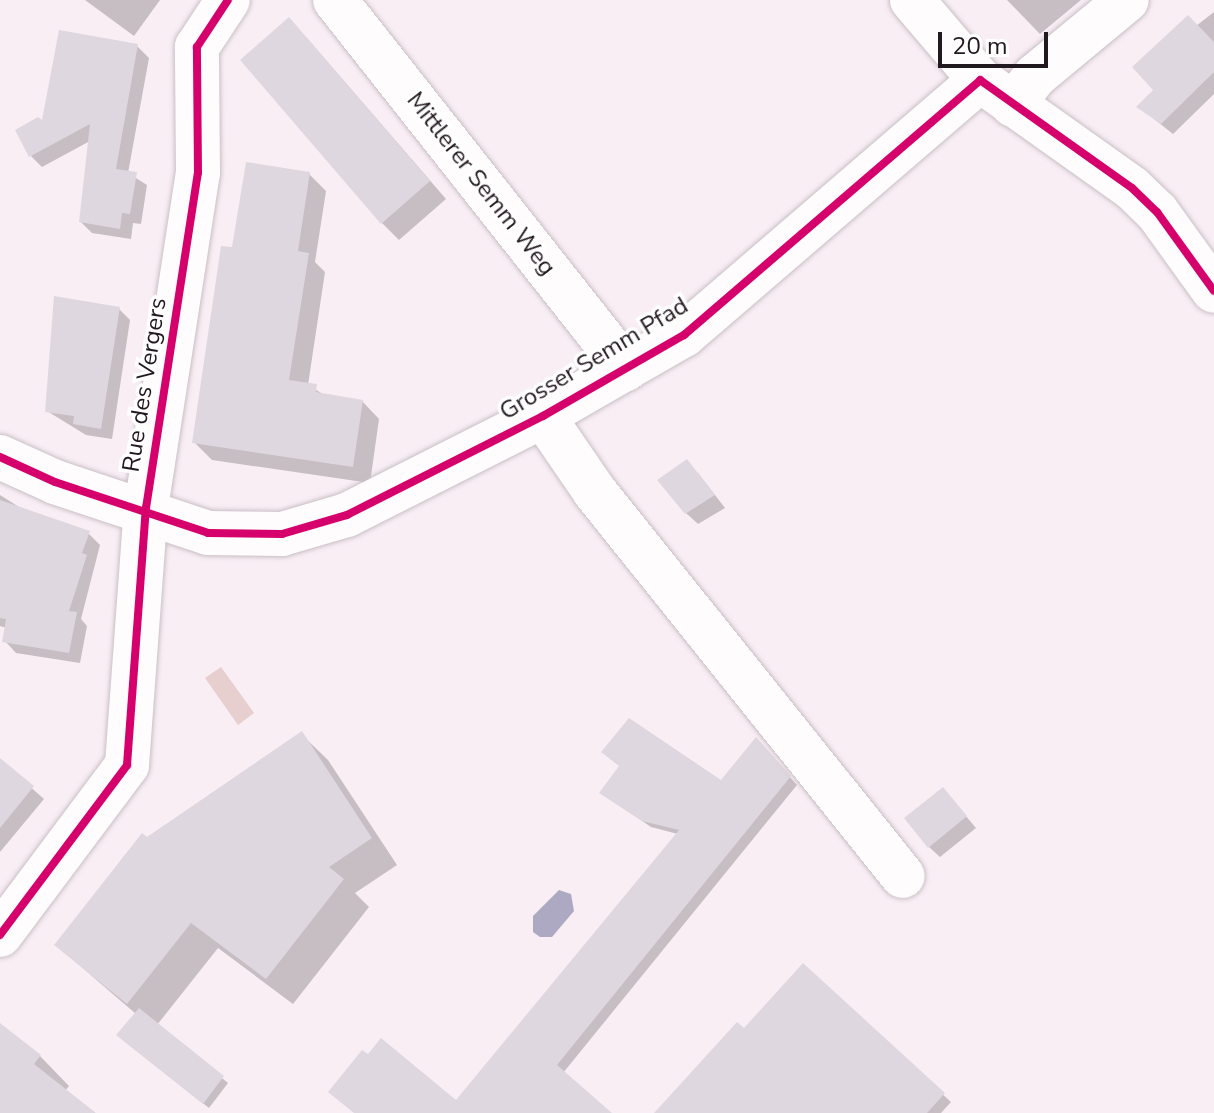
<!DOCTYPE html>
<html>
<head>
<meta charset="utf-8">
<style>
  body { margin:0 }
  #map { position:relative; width:1214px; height:1113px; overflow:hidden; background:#f8eef4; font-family:"Nunito Sans",sans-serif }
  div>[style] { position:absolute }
  .green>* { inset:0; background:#e6cfce }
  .water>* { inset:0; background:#aea9c2 }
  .shadow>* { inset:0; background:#0003 }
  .building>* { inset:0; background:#dfd7e0 }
  .roads { filter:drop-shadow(0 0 2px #c9bfc5) drop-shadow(0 0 2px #c9bfc5) }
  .minor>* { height:44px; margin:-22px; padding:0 22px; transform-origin:22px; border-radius:22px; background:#fefcfd }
  .cycleway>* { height:8px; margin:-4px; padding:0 4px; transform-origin:4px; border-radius:4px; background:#d6006c }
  span { translate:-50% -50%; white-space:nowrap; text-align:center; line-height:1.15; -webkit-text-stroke:7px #fff; paint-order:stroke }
  .street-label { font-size:24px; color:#22181f }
  .scale { position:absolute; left:938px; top:32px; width:110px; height:36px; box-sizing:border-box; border:4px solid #22181f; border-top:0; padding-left:10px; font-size:24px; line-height:28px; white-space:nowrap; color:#22181f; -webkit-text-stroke:6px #fff; paint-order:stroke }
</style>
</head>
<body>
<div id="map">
  <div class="green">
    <div style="clip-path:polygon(221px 667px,254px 713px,238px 725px,205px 678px)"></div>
  </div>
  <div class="water">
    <div style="clip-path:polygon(559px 890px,571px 894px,574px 911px,552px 937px,540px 937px,533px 932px,533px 916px)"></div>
  </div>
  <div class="shadow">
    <div style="clip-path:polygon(85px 0,160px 0,134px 36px)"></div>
    <div style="clip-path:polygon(1007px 0,1081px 0,1040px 34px)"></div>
    <div style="clip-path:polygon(1214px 12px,1214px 94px,1173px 134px,1139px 107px,1156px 90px,1196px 26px)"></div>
    <div style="clip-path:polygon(306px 37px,446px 199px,399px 240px,382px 223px)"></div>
    <div style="clip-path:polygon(137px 46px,149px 58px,128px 173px,147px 185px,141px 224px,133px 223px,131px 239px,92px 233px,81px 222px,90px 141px,42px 167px,31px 156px,43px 124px)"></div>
    <div style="clip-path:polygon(309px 174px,326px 191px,315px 262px,325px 272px,308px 385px,326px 396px,362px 401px,379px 419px,370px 483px,212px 460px,194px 442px,234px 249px)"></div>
    <div style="clip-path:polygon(119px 309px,130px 320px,112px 439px,86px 435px,47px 411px)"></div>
    <div style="clip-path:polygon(698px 473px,725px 508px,698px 524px,686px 513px)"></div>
    <div style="clip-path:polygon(0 495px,27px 512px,88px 533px,100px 545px,81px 619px,87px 626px,80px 663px,16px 653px,5px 641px,7px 628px,0 626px)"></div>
    <div style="clip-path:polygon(301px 734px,328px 760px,397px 865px,355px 893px,369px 907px,293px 1004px,218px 948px,157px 1025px,228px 1083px,209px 1108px,124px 1041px,136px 1014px,56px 945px,147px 839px)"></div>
    <div style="clip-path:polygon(763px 747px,797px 785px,563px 1073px,610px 1113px,355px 1113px,456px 1103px,678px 834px,651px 827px,601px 793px,721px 782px)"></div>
    <div style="clip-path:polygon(0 760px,44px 799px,0 852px)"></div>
    <div style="clip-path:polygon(943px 789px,976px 828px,940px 857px,929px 847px)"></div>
    <div style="clip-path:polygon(803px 966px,951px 1102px,941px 1113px,657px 1113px,744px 1031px)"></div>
    <div style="clip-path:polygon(0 1025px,40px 1056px,69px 1086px,65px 1091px,93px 1113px,0 1113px)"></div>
  </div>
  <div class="building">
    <div style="clip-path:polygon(1188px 15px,1214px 42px,1214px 72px,1161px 124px,1136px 107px,1153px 90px,1132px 67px)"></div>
    <div style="clip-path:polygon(289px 17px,430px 181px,381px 224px,240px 60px)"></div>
    <div style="clip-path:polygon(59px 30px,138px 44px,116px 169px,137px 172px,130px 214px,122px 213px,120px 229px,79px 222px,90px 124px,29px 157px,15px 130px,38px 117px,42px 120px)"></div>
    <div style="clip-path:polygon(246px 162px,310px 172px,298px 251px,309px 253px,289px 380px,317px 384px,316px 392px,363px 400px,353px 467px,192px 443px,221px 246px,232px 247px)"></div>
    <div style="clip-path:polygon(54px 296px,120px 307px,101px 429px,73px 424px,74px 416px,45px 412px)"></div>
    <div style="clip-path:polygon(687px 459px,715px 495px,685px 514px,657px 480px)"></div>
    <div style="clip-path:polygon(0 500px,90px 531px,82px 553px,87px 555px,69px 611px,77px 612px,69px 653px,2px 642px,6px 619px,0 618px)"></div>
    <div style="clip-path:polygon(629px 718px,721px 780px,756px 737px,791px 776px,557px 1065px,612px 1113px,354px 1113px,328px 1092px,362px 1050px,368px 1054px,381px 1038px,456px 1100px,679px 830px,642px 821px,599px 793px,619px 766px,601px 752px)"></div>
    <div style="clip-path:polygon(302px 731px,372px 838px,329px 867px,344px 879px,266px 979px,191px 923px,127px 1004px,54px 945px,142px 833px,147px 837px)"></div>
    <div style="clip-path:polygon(0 758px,34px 786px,0 828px)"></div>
    <div style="clip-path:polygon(943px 787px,967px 816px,928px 848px,904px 818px)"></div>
    <div style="clip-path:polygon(803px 963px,945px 1093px,927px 1113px,654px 1113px,737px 1022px,744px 1028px)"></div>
    <div style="clip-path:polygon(139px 1008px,224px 1076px,203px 1104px,116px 1035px)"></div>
    <div style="clip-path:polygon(0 1023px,41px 1055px,34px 1064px,96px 1113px,0 1113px)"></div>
  </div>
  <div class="roads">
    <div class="minor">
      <div style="left:335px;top:0;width:470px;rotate:51.7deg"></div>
      <div style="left:912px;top:0;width:105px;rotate:49.6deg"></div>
      <div style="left:1013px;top:105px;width:36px;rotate:-53deg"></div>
      <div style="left:1035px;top:76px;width:119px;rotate:-39.6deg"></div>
      <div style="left:543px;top:416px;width:92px;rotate:55.6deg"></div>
      <div style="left:595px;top:492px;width:492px;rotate:51.3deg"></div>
      <div style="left:0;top:457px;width:60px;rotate:24.4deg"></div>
      <div style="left:55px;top:482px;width:161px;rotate:18.4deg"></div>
      <div style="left:208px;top:533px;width:74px;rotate:0.8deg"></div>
      <div style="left:282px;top:534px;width:68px;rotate:-16.3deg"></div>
      <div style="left:347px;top:515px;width:220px;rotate:-26.8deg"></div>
      <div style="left:543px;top:416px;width:163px;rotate:-29.9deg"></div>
      <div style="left:684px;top:335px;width:391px;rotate:-40.7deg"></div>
      <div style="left:980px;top:80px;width:186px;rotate:35.4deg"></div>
      <div style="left:1132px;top:188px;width:35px;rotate:44deg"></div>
      <div style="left:1157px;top:212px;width:97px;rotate:54.2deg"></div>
      <div style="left:0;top:935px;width:212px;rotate:-53.2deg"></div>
      <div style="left:127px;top:765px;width:258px;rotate:-85.8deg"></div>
      <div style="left:146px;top:508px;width:339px;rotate:-81.2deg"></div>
      <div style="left:198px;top:173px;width:126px;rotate:-90.5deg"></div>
      <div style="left:197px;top:47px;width:56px;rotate:-56.6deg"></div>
    </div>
  </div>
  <div class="cycleway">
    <div style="left:0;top:457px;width:60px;rotate:24.4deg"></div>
    <div style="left:55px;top:482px;width:161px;rotate:18.4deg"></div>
    <div style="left:208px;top:533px;width:74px;rotate:0.8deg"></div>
    <div style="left:282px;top:534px;width:68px;rotate:-16.3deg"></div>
    <div style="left:347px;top:515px;width:220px;rotate:-26.8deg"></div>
    <div style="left:543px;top:416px;width:163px;rotate:-29.9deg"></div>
    <div style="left:684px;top:335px;width:391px;rotate:-40.7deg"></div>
    <div style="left:980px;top:80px;width:186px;rotate:35.4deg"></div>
    <div style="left:1132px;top:188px;width:35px;rotate:44deg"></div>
    <div style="left:1157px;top:212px;width:97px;rotate:54.2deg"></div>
    <div style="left:0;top:935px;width:212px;rotate:-53.2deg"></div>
    <div style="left:127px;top:765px;width:258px;rotate:-85.8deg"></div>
    <div style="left:146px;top:508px;width:339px;rotate:-81.2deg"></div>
    <div style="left:198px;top:173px;width:126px;rotate:-90.5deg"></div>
    <div style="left:197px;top:47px;width:56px;rotate:-56.6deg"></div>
  </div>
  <div class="street-label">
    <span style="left:481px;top:184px;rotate:52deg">Mittlerer Semm Weg</span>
    <span style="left:594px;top:359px;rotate:-31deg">Grosser Semm Pfad</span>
    <span style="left:145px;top:385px;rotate:-81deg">Rue des Vergers</span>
  </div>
  <div class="scale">20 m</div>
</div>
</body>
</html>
